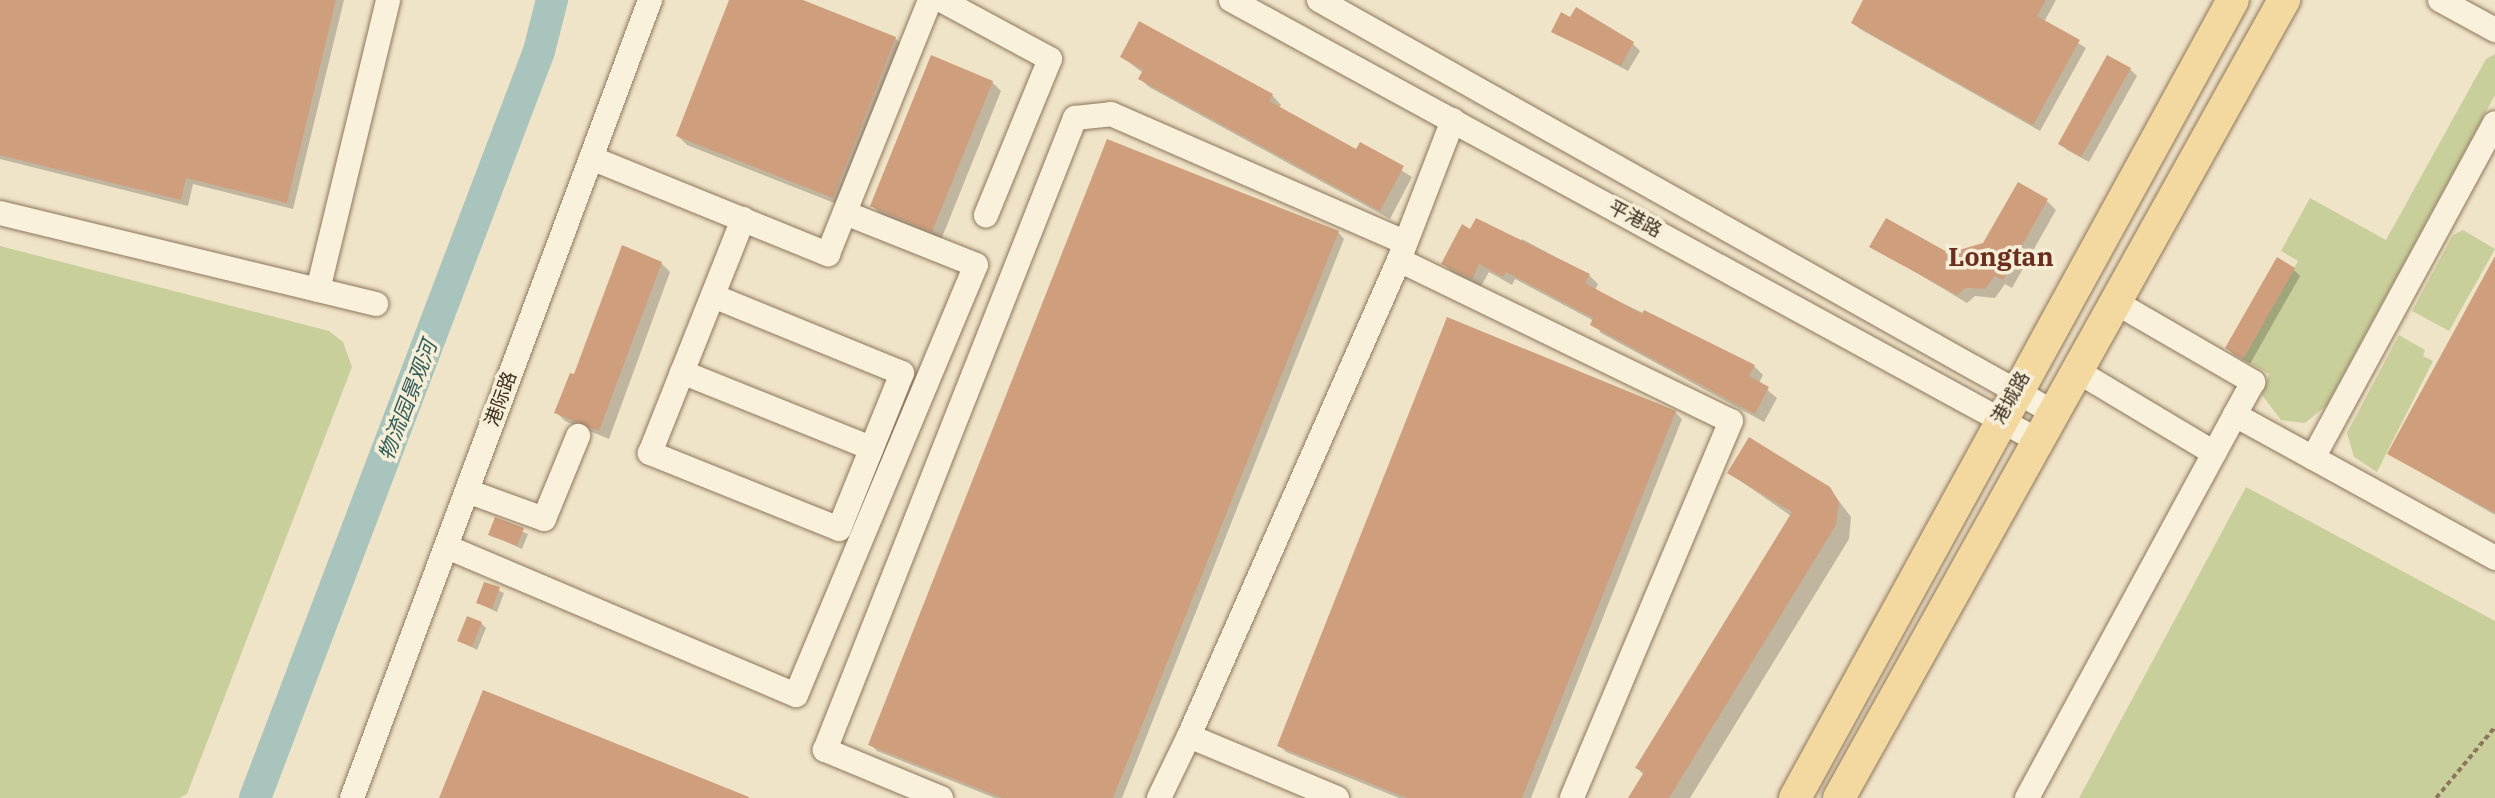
<!DOCTYPE html>
<html>
<head>
<meta charset="utf-8">
<style>
  body { margin:0 }
  #map { position:relative; width:2495px; height:798px; overflow:hidden; background:#f0e4c8; font-family:"IBM Plex Serif","Noto Sans SC",serif }
  div>[style] { position:absolute }
  .green>* { inset:0; background:#c9cf9b }
  .shadow>* { inset:0; background:#0003 }
  .river>* { height:32px; margin:-16px; padding:0 16px; transform-origin:16px; border-radius:16px; background:#a9c4bc }
  .building>* { inset:0; background:#cf9f7d }
  .path>* { height:3.5px; margin-top:-1.75px; transform-origin:0; background:repeating-linear-gradient(90deg,#8d765c 0 5px,transparent 0 8.5px) }
  .roads { filter:drop-shadow(0 0 2px #8d765c) drop-shadow(0 0 2px #8d765c) }
  .minor>* { height:24px; margin:-12px; padding:0 12px; transform-origin:12px; border-radius:12px; background:#faf1dc }
  .major>* { height:32px; margin:-16px; padding:0 16px; transform-origin:16px; border-radius:16px; background:#f3d9a0 }
  span { translate:-50% -50%; white-space:nowrap; text-align:center; line-height:1.15; -webkit-text-stroke:7px #f7eed8; paint-order:stroke }
  .street-label { font-size:19px; color:#3d2e20 }
  .water-label { font-size:21px; color:#2f5d5a; font-style:italic }
  .district-label { font-size:26px; color:#6b2e1e; font-weight:700 }
</style>
</head>
<body>
<div id="map">
  <div class="green">
    <div style="clip-path:polygon(2495px 54px,2495px 95px,2326px 406px,2305px 423px,2281px 420px,2262px 395px,2269px 374px,2243px 359px,2298px 261px,2281px 251px,2310px 198px,2386px 240px,2486px 59px)"></div>
    <div style="clip-path:polygon(2463px 230px,2495px 249px,2449px 331px,2412px 311px,2453px 235px)"></div>
    <div style="clip-path:polygon(0 246px,329px 331px,343px 342px,352px 367px,187px 794px,179px 798px,0 798px)"></div>
    <div style="clip-path:polygon(2399px 335px,2425px 350px,2423px 356px,2433px 361px,2377px 472px,2354px 457px,2347px 433px)"></div>
    <div style="clip-path:polygon(2246px 487px,2495px 621px,2495px 798px,2079px 798px)"></div>
  </div>
  <div class="shadow">
    <div style="clip-path:polygon(0 0,344px 0,293px 209px,193px 184px,188px 206px,0 159px)"></div>
    <div style="clip-path:polygon(731px 0,798px 0,895px 38px,904px 47px,842px 206px,687px 145px,678px 136px)"></div>
    <div style="clip-path:polygon(1865px 0,2056px 0,2044px 22px,2086px 48px,2040px 131px,1860px 29px,1853px 23px)"></div>
    <div style="clip-path:polygon(1553px 31px,1633px 44px,1640px 51px,1628px 71px)"></div>
    <div style="clip-path:polygon(1122px 57px,1272px 95px,1281px 105px,1278px 109px,1357px 152px,1361px 145px,1412px 177px,1390px 219px,1149px 87px,1140px 78px,1143px 73px)"></div>
    <div style="clip-path:polygon(2130px 69px,2137px 76px,2089px 162px,2067px 150px,2060px 143px)"></div>
    <div style="clip-path:polygon(992px 82px,1001px 91px,941px 240px,882px 215px,872px 206px)"></div>
    <div style="clip-path:polygon(2047px 201px,2056px 210px,2012px 288px,2005px 284px,1995px 298px,1975px 296px,1967px 303px,1872px 246px,1949px 255px,1984px 245px)"></div>
    <div style="clip-path:polygon(1471px 231px,1520px 243px,1522px 239px,1589px 275px,1598px 284px,1595px 290px,1754px 366px,1763px 375px,1759px 383px,1777px 398px,1764px 422px,1601px 333px,1594px 321px,1515px 279px,1512px 285px,1489px 272px,1481px 286px,1452px 272px,1443px 263px)"></div>
    <div style="clip-path:polygon(1338px 232px,1344px 239px,1122px 798px,995px 798px,877px 751px,870px 744px)"></div>
    <div style="clip-path:polygon(2495px 260px,2495px 515px,2389px 454px)"></div>
    <div style="clip-path:polygon(661px 263px,670px 272px,609px 439px,565px 421px,556px 412px,575px 376px)"></div>
    <div style="clip-path:polygon(2293px 269px,2300px 276px,2250px 364px,2234px 355px,2227px 348px)"></div>
    <div style="clip-path:polygon(1675px 412px,1682px 419px,1531px 798px,1399px 798px,1286px 752px,1279px 745px)"></div>
    <div style="clip-path:polygon(1729px 473px,1829px 488px,1851px 517px,1849px 539px,1690px 798px,1630px 798px,1644px 775px,1637px 768px,1791px 516px)"></div>
    <div style="clip-path:polygon(496px 519px,528px 534px,522px 549px,490px 534px)"></div>
    <div style="clip-path:polygon(485px 584px,504px 593px,497px 612px,478px 603px)"></div>
    <div style="clip-path:polygon(481px 623px,486px 628px,477px 650px,459px 640px)"></div>
  </div>
  <div class="river">
    <div style="left:255px;top:798px;width:799px;rotate:-69.18deg"></div>
    <div style="left:539px;top:51px;width:53px;rotate:-75.7deg"></div>
  </div>
  <div class="building">
    <div style="clip-path:polygon(0 0,336px 0,287px 203px,186px 178px,181px 200px,0 155px)"></div>
    <div style="clip-path:polygon(729px 0,803px 0,896px 37px,833px 198px,676px 136px)"></div>
    <div style="clip-path:polygon(1863px 0,2046px 0,2037px 16px,2080px 40px,2033px 125px,1851px 23px)"></div>
    <div style="clip-path:polygon(1576px 7px,1634px 42px,1621px 66px,1551px 32px,1561px 12px,1570px 17px)"></div>
    <div style="clip-path:polygon(1139px 21px,1273px 94px,1269px 101px,1356px 149px,1360px 142px,1404px 166px,1380px 211px,1138px 79px,1143px 70px,1120px 57px)"></div>
    <div style="clip-path:polygon(931px 55px,993px 81px,932px 232px,870px 206px)"></div>
    <div style="clip-path:polygon(2107px 55px,2131px 68px,2081px 157px,2058px 144px)"></div>
    <div style="clip-path:polygon(1107px 139px,1339px 231px,1113px 798px,1002px 798px,868px 745px)"></div>
    <div style="clip-path:polygon(2018px 182px,2048px 199px,2003px 280px,1995px 276px,1985px 289px,1965px 288px,1957px 295px,1869px 247px,1886px 218px,1949px 253px,1983px 243px)"></div>
    <div style="clip-path:polygon(1476px 218px,1590px 274px,1585px 283px,1642px 314px,1644px 310px,1755px 365px,1749px 376px,1769px 387px,1755px 414px,1590px 325px,1593px 318px,1506px 272px,1503px 277px,1479px 264px,1472px 279px,1441px 264px,1462px 224px,1470px 229px)"></div>
    <div style="clip-path:polygon(622px 245px,662px 262px,599px 431px,554px 413px,570px 373px,574px 374px)"></div>
    <div style="clip-path:polygon(2495px 256px,2495px 513px,2387px 454px)"></div>
    <div style="clip-path:polygon(2277px 257px,2295px 268px,2243px 359px,2225px 348px)"></div>
    <div style="clip-path:polygon(1447px 317px,1676px 411px,1522px 798px,1407px 798px,1277px 746px)"></div>
    <div style="clip-path:polygon(1749px 437px,1830px 487px,1839px 502px,1836px 525px,1669px 798px,1628px 798px,1644px 772px,1635px 768px,1792px 512px,1727px 473px)"></div>
    <div style="clip-path:polygon(495px 517px,524px 528px,517px 546px,488px 535px)"></div>
    <div style="clip-path:polygon(484px 582px,500px 587px,492px 609px,476px 603px)"></div>
    <div style="clip-path:polygon(467px 616px,482px 622px,472px 647px,457px 641px)"></div>
    <div style="clip-path:polygon(483px 690px,749px 797px,749px 798px,439px 798px)"></div>
  </div>
  <div class="path">
    <div style="left:2436px;top:798px;width:92px;rotate:-50.3deg"></div>
  </div>
  <div class="roads">
    <div class="minor">
      <div style="left:941px;top:0;width:124px;rotate:28.4deg"></div>
      <div style="left:1050px;top:59px;width:169px;rotate:112.3deg"></div>
      <div style="left:1231px;top:0;width:918px;rotate:28.63deg"></div>
      <div style="left:1319px;top:0;width:842px;rotate:29.31deg"></div>
      <div style="left:2440px;top:0;width:63px;rotate:28.6deg"></div>
      <div style="left:591px;top:158px;width:256px;rotate:22.1deg"></div>
      <div style="left:828px;top:254px;width:274px;rotate:-68.1deg"></div>
      <div style="left:0;top:213px;width:387px;rotate:13.6deg"></div>
      <div style="left:1399px;top:260px;width:369px;rotate:25.9deg"></div>
      <div style="left:1731px;top:421px;width:409px;rotate:112.9deg"></div>
      <div style="left:318px;top:290px;width:298px;rotate:-76.4deg"></div>
      <div style="left:713px;top:296px;width:204px;rotate:22.2deg"></div>
      <div style="left:902px;top:373px;width:168px;rotate:112deg"></div>
      <div style="left:839px;top:529px;width:204px;rotate:-158.1deg"></div>
      <div style="left:650px;top:453px;width:252px;rotate:-68.3deg"></div>
      <div style="left:2115px;top:302px;width:160px;rotate:30.1deg"></div>
      <div style="left:2253px;top:382px;width:38px;rotate:119deg"></div>
      <div style="left:2077px;top:371px;width:160px;rotate:30.9deg"></div>
      <div style="left:682px;top:372px;width:204px;rotate:21.9deg"></div>
      <div style="left:2313px;top:458px;width:381px;rotate:-61.5deg"></div>
      <div style="left:467px;top:491px;width:82px;rotate:20deg"></div>
      <div style="left:544px;top:519px;width:90px;rotate:-67.7deg"></div>
      <div style="left:447px;top:547px;width:379px;rotate:23deg"></div>
      <div style="left:796px;top:695px;width:466px;rotate:-67.3deg"></div>
      <div style="left:976px;top:265px;width:141px;rotate:-158.3deg"></div>
      <div style="left:352px;top:798px;width:852px;rotate:-69.52deg"></div>
      <div style="left:941px;top:798px;width:126px;rotate:-157.5deg"></div>
      <div style="left:825px;top:750px;width:680px;rotate:-68.42deg"></div>
      <div style="left:1075px;top:118px;width:36px;rotate:-6deg"></div>
      <div style="left:1111px;top:114px;width:320px;rotate:23.6deg"></div>
      <div style="left:1159px;top:798px;width:69px;rotate:-64.2deg"></div>
      <div style="left:1337px;top:798px;width:160px;rotate:-157.3deg"></div>
      <div style="left:1189px;top:736px;width:520px;rotate:-66.19deg"></div>
      <div style="left:1399px;top:260px;width:150px;rotate:-68.9deg"></div>
      <div style="left:2027px;top:798px;width:436px;rotate:-61.5deg"></div>
      <div style="left:2235px;top:415px;width:297px;rotate:28.8deg"></div>
    </div>
    <div class="major">
      <div style="left:1795px;top:798px;width:910px;rotate:-61.24deg"></div>
      <div style="left:1839px;top:798px;width:914px;rotate:-60.85deg"></div>
    </div>
  </div>
  <div class="street-label">
    <span style="left:1635px;top:219px;rotate:28deg">平港路</span>
    <span style="left:2011px;top:398px;rotate:-61deg">港城路</span>
    <span style="left:501px;top:399px;rotate:-70deg">港际路</span>
  </div>
  <div class="water-label">
    <span style="left:407px;top:400px;rotate:-69deg">物流园景观河</span>
  </div>
  <div class="district-label">
    <span style="left:2001px;top:257px">Longtan</span>
  </div>
</div>
</body>
</html>
